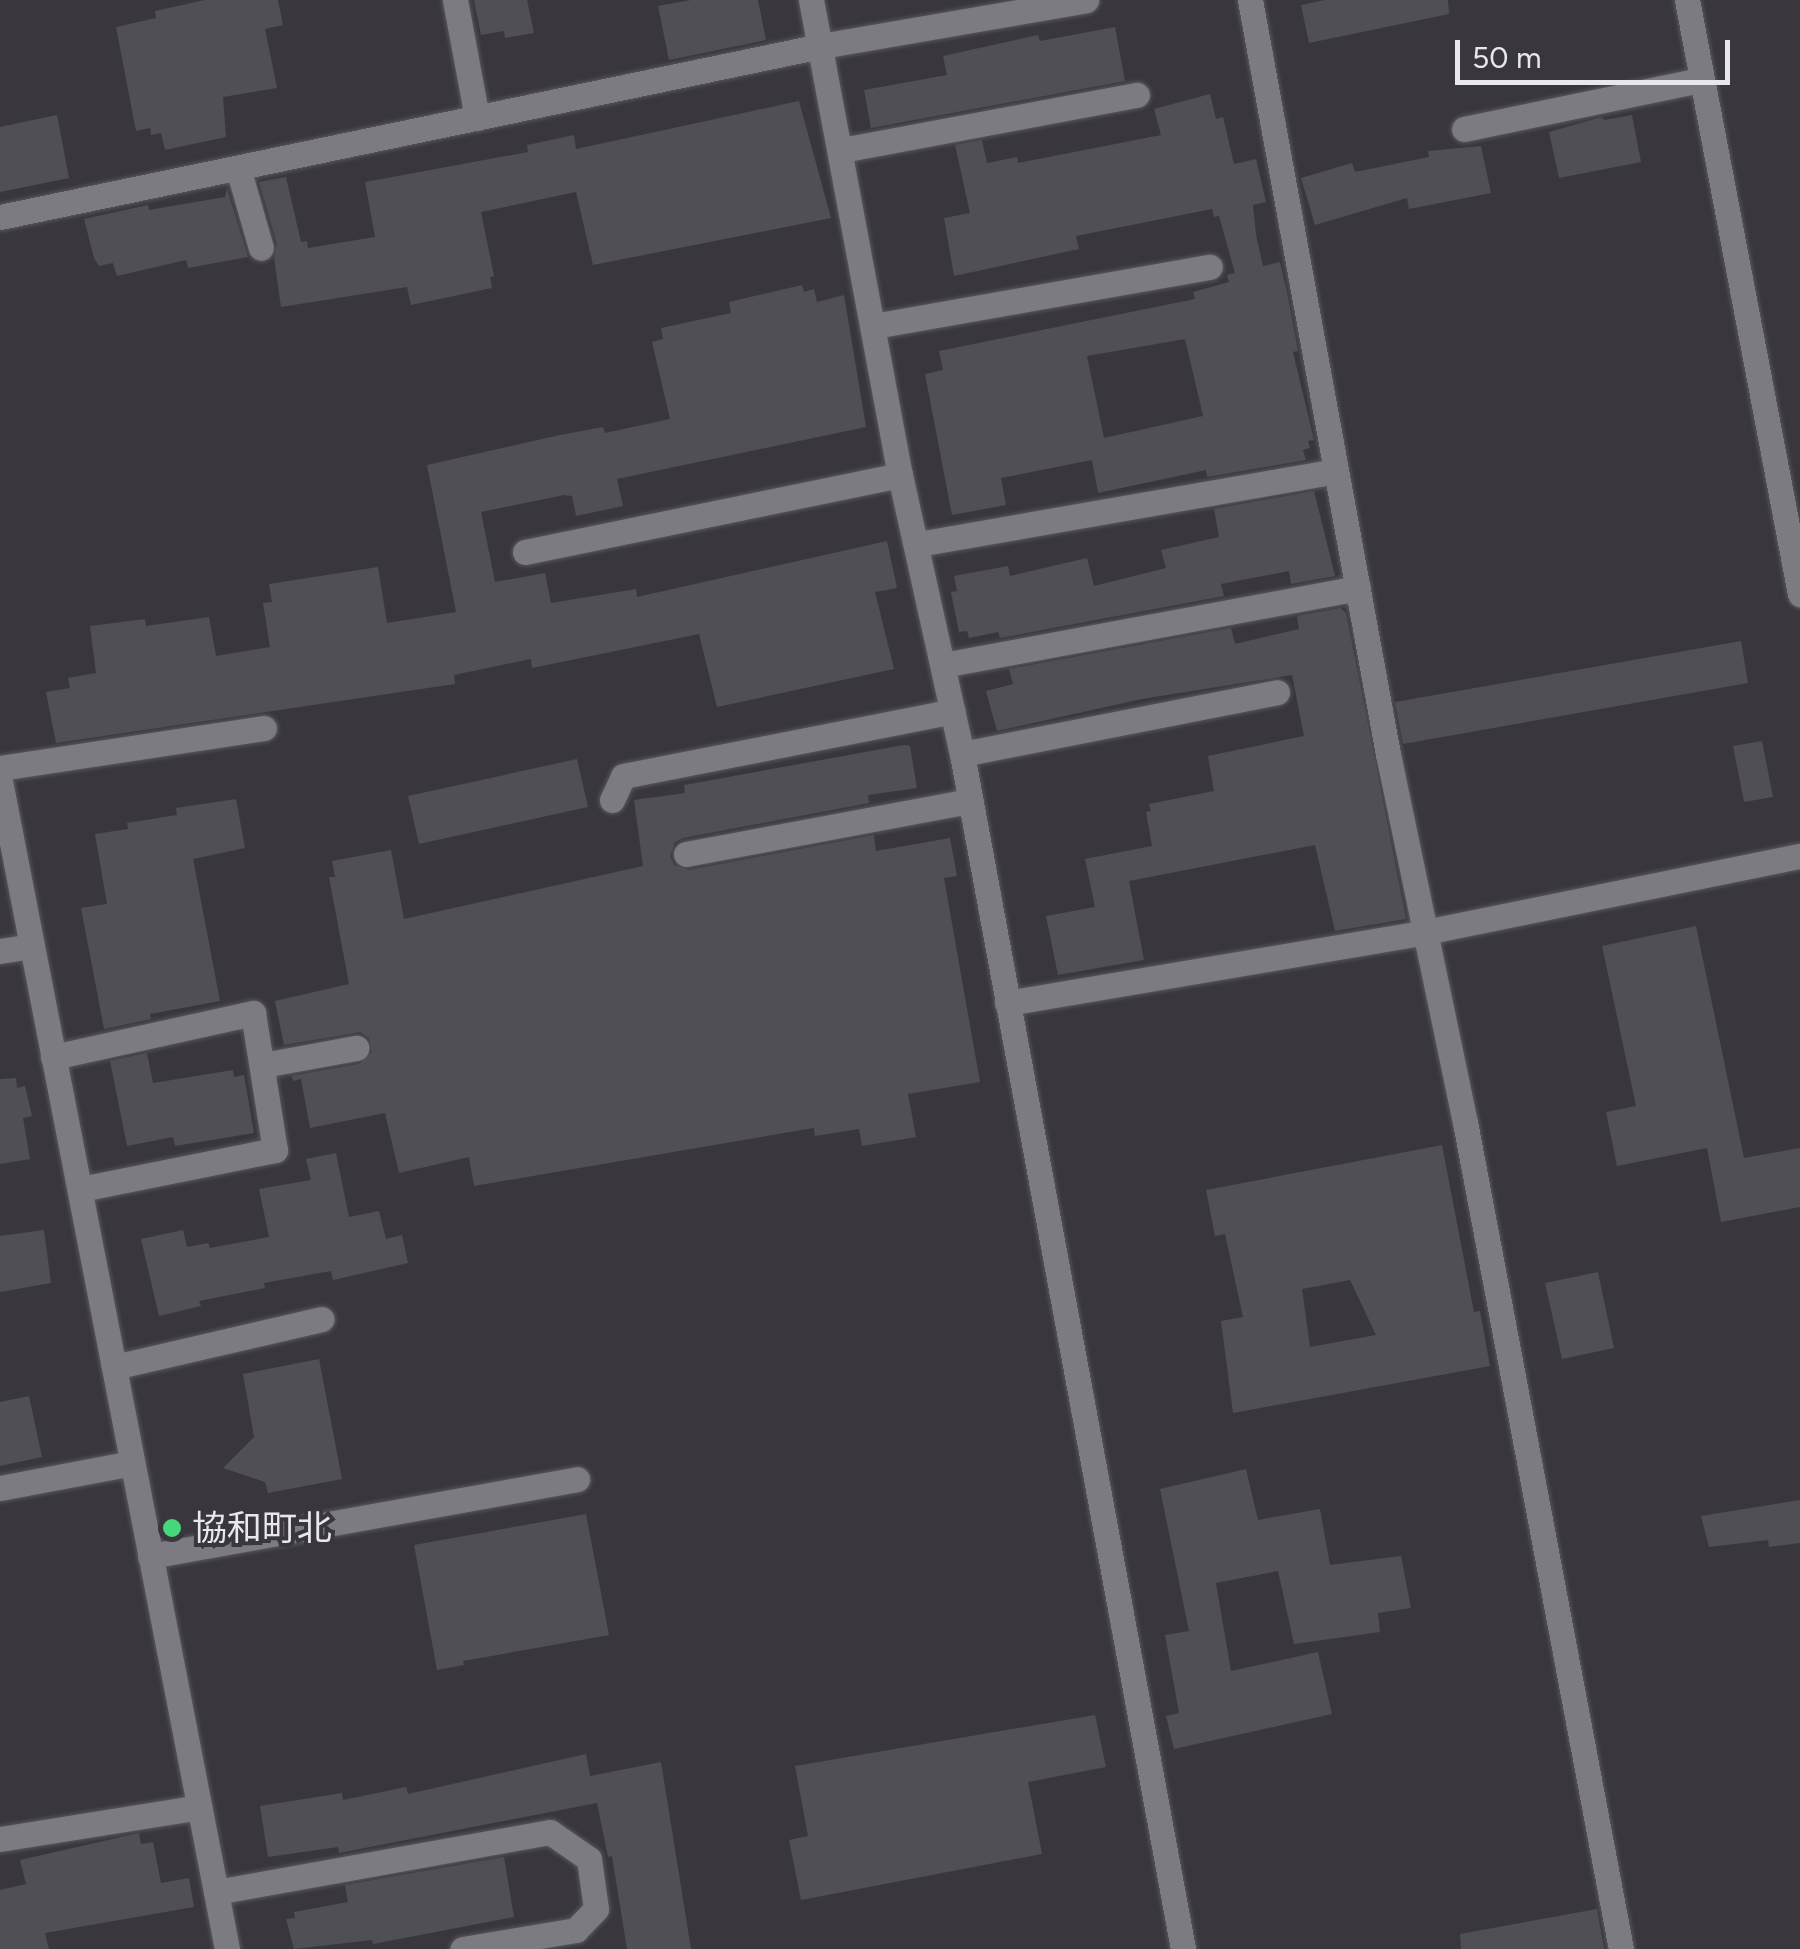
<!DOCTYPE html>
<html>
<head>
<meta charset="utf-8">
<style>
  body { margin:0 }
  #map { position:relative; width:1800px; height:1949px; overflow:hidden; background:#39373d; font-family:Figtree,"Noto Sans JP",sans-serif }
  div>[style] { position:absolute }
  .building>* { inset:0; background:#514f56 }
  .roads { filter:drop-shadow(0 0 2px #58565c) drop-shadow(0 0 2px #58565c) }
  .minor>* { height:25px; margin:-12.5px; padding:0 12.5px; transform-origin:12.5px; border-radius:12.5px; background:#7d7b82 }
  .dots>* { width:28px; height:28px; translate:-50% -50%; box-sizing:border-box; border:5px solid #39373d; border-radius:50% }
  span { translate:-50% -50%; white-space:nowrap; text-align:center; line-height:1.15; -webkit-text-stroke:8px #39373d; paint-order:stroke }
  .poi-label { font-size:35px; color:#e8e7eb }
  .left { translate:0 -50%; text-align:left }
  .scale { position:absolute; left:1455px; top:40px; width:275px; height:45px; box-sizing:border-box; border:5px solid #e8e7eb; border-top:0; padding-left:12px; font-size:30px; line-height:35px; white-space:nowrap; color:#e8e7eb; -webkit-text-stroke:8px #39373d; paint-order:stroke }
</style>
</head>
<body>
<div id="map">
  <div class="building">
    <div style="clip-path:polygon(205px 0,278px 0,283px 25px,265px 29px,277px 88px,223px 97px,226px 137px,165px 150px,161px 133px,151px 135px,150px 128px,136px 131px,116px 27px,156px 18px,155px 11px)"></div>
    <div style="clip-path:polygon(474px 0,527px 0,534px 33px,505px 38px,504px 31px,481px 35px)"></div>
    <div style="clip-path:polygon(691px 0,758px 0,766px 40px,669px 60px,658px 6px)"></div>
    <div style="clip-path:polygon(1325px 0,1448px 0,1449px 14px,1309px 43px,1301px 5px)"></div>
    <div style="clip-path:polygon(1115px 27px,1125px 81px,871px 128px,864px 90px,947px 75px,943px 56px,1038px 35px,1040px 41px)"></div>
    <div style="clip-path:polygon(evenodd,1210px 94px,1216px 119px,1223px 117px,1234px 164px,1256px 159px,1266px 202px,1253px 205px,1256px 235px,1263px 266px,1280px 262px,1288px 297px,1298px 351px,1293px 352px,1314px 440px,1308px 441px,1310px 448px,1303px 450px,1306px 460px,1207px 477px,1206px 470px,1098px 493px,1092px 460px,1001px 478px,1006px 505px,952px 515px,925px 374px,943px 370px,939px 351px,1195px 299px,1193px 292px,1229px 282px,1227px 275px,1235px 273px,1219px 216px,1214px 217px,1212px 209px,1076px 236px,1079px 249px,954px 276px,944px 218px,970px 213px,955px 145px,982px 140px,987px 163px,1017px 157px,1018px 163px,1161px 135px,1154px 109px,1210px 94px,1185px 339px,1203px 416px,1104px 438px,1087px 356px,1185px 339px)"></div>
    <div style="clip-path:polygon(799px 101px,831px 218px,593px 265px,576px 192px,481px 212px,494px 276px,490px 277px,492px 288px,411px 305px,407px 287px,281px 307px,274px 258px,277px 244px,259px 182px,286px 177px,301px 242px,307px 241px,308px 248px,375px 237px,365px 182px,528px 152px,527px 145px,574px 135px,576px 149px)"></div>
    <div style="clip-path:polygon(57px 115px,69px 178px,0 192px,0 127px)"></div>
    <div style="clip-path:polygon(1632px 115px,1641px 162px,1559px 178px,1549px 132px,1602px 117px,1604px 120px)"></div>
    <div style="clip-path:polygon(1481px 146px,1491px 193px,1409px 209px,1407px 198px,1315px 225px,1301px 178px,1352px 163px,1355px 172px,1429px 157px,1428px 151px)"></div>
    <div style="clip-path:polygon(227px 189px,248px 257px,188px 268px,186px 260px,117px 276px,113px 263px,99px 266px,94px 258px,84px 219px,148px 205px,149px 210px,225px 197px)"></div>
    <div style="clip-path:polygon(802px 285px,804px 292px,814px 289px,817px 302px,844px 295px,866px 427px,617px 479px,623px 506px,576px 516px,572px 496px,564px 495px,481px 512px,495px 582px,545px 573px,551px 603px,636px 589px,637px 597px,887px 541px,897px 588px,875px 592px,894px 669px,717px 707px,699px 634px,532px 668px,531px 659px,454px 675px,455px 684px,56px 743px,46px 692px,70px 688px,68px 678px,96px 673px,90px 626px,145px 619px,146px 626px,209px 617px,216px 656px,270px 647px,263px 603px,272px 602px,269px 584px,378px 567px,387px 623px,456px 612px,427px 465px,560px 435px,603px 427px,605px 433px,670px 419px,652px 342px,663px 339px,661px 328px,731px 313px,729px 302px)"></div>
    <div style="clip-path:polygon(1314px 491px,1335px 576px,1291px 584px,1289px 571px,1221px 584px,1224px 596px,1000px 638px,998px 632px,969px 638px,967px 631px,959px 632px,951px 592px,957px 591px,954px 576px,1008px 566px,1010px 576px,1087px 558px,1094px 586px,1166px 568px,1161px 550px,1219px 537px,1214px 509px)"></div>
    <div style="clip-path:polygon(1341px 608px,1346px 613px,1406px 919px,1335px 931px,1315px 845px,1129px 881px,1144px 960px,1058px 975px,1046px 916px,1095px 907px,1085px 859px,1152px 846px,1146px 812px,1151px 811px,1149px 804px,1214px 791px,1208px 756px,1304px 736px,1292px 675px,1142px 699px,997px 731px,986px 691px,1013px 684px,1009px 669px,1231px 628px,1235px 644px,1299px 629px,1297px 616px)"></div>
    <div style="clip-path:polygon(1741px 641px,1748px 683px,1403px 744px,1395px 702px)"></div>
    <div style="clip-path:polygon(1762px 741px,1773px 797px,1744px 802px,1733px 746px)"></div>
    <div style="clip-path:polygon(904px 745px,910px 746px,917px 788px,868px 795px,869px 803px,683px 838px,675px 842px,670px 856px,674px 865px,689px 870px,874px 835px,876px 851px,950px 838px,957px 876px,944px 878px,980px 1082px,908px 1094px,916px 1137px,862px 1146px,859px 1129px,815px 1136px,814px 1128px,474px 1186px,469px 1157px,399px 1173px,385px 1113px,310px 1128px,301px 1079px,293px 1081px,292px 1076px,359px 1064px,372px 1052px,369px 1038px,360px 1032px,284px 1045px,275px 1001px,349px 984px,329px 877px,335px 877px,332px 861px,391px 850px,404px 919px,643px 866px,634px 800px,685px 793px,684px 785px)"></div>
    <div style="clip-path:polygon(577px 759px,588px 807px,419px 844px,408px 796px)"></div>
    <div style="clip-path:polygon(236px 799px,245px 848px,193px 859px,220px 1001px,150px 1014px,151px 1019px,104px 1029px,81px 908px,107px 904px,95px 834px,128px 829px,127px 823px,177px 815px,176px 808px)"></div>
    <div style="clip-path:polygon(1696px 926px,1744px 1158px,1800px 1148px,1800px 1207px,1721px 1222px,1707px 1148px,1617px 1166px,1606px 1112px,1636px 1106px,1602px 946px)"></div>
    <div style="clip-path:polygon(147px 1053px,153px 1083px,233px 1070px,234px 1077px,244px 1075px,254px 1133px,175px 1146px,173px 1137px,127px 1146px,110px 1061px)"></div>
    <div style="clip-path:polygon(16px 1078px,17px 1088px,25px 1086px,32px 1116px,23px 1118px,30px 1159px,0 1164px,0 1079px)"></div>
    <div style="clip-path:polygon(evenodd,1442px 1145px,1474px 1312px,1480px 1311px,1490px 1366px,1233px 1413px,1221px 1321px,1243px 1317px,1225px 1234px,1215px 1236px,1206px 1190px,1442px 1145px,1350px 1280px,1376px 1335px,1310px 1347px,1302px 1289px,1350px 1280px)"></div>
    <div style="clip-path:polygon(336px 1153px,349px 1217px,379px 1211px,386px 1239px,402px 1235px,408px 1263px,333px 1280px,331px 1271px,264px 1283px,265px 1288px,199px 1301px,201px 1306px,159px 1316px,141px 1239px,183px 1230px,187px 1247px,208px 1243px,210px 1248px,269px 1237px,259px 1189px,311px 1180px,306px 1159px)"></div>
    <div style="clip-path:polygon(44px 1230px,51px 1283px,0 1292px,0 1236px)"></div>
    <div style="clip-path:polygon(1598px 1272px,1614px 1348px,1562px 1359px,1545px 1283px)"></div>
    <div style="clip-path:polygon(319px 1359px,342px 1479px,268px 1493px,265px 1482px,223px 1468px,254px 1437px,243px 1374px)"></div>
    <div style="clip-path:polygon(29px 1396px,42px 1457px,0 1466px,0 1402px)"></div>
    <div style="clip-path:polygon(1246px 1469px,1258px 1520px,1320px 1509px,1330px 1565px,1401px 1556px,1411px 1608px,1378px 1613px,1380px 1632px,1294px 1644px,1278px 1571px,1216px 1583px,1231px 1671px,1318px 1652px,1332px 1714px,1174px 1749px,1166px 1716px,1179px 1713px,1165px 1635px,1189px 1631px,1160px 1489px)"></div>
    <div style="clip-path:polygon(1800px 1500px,1800px 1543px,1769px 1547px,1768px 1540px,1709px 1547px,1701px 1516px)"></div>
    <div style="clip-path:polygon(586px 1514px,609px 1635px,463px 1661px,464px 1665px,437px 1670px,414px 1545px)"></div>
    <div style="clip-path:polygon(1095px 1715px,1106px 1767px,1028px 1782px,1042px 1854px,801px 1900px,789px 1840px,808px 1836px,795px 1766px)"></div>
    <div style="clip-path:polygon(586px 1754px,590px 1776px,661px 1762px,691px 1949px,627px 1949px,612px 1856px,608px 1857px,597px 1803px,339px 1853px,338px 1847px,268px 1857px,260px 1806px,342px 1793px,343px 1800px,406px 1787px,408px 1794px)"></div>
    <div style="clip-path:polygon(139px 1833px,141px 1844px,153px 1842px,161px 1883px,189px 1878px,194px 1907px,45px 1933px,49px 1949px,0 1949px,0 1890px,26px 1884px,20px 1860px)"></div>
    <div style="clip-path:polygon(504px 1857px,514px 1917px,373px 1944px,372px 1940px,294px 1949px,286px 1919px,295px 1918px,294px 1912px,348px 1902px,345px 1885px)"></div>
    <div style="clip-path:polygon(1597px 1909px,1604px 1949px,1461px 1949px,1460px 1934px)"></div>
  </div>
  <div class="roads">
    <div class="minor">
      <div style="left:455px;top:0;width:120px;rotate:79.4deg"></div>
      <div style="left:811px;top:0;width:483px;rotate:79.4deg"></div>
      <div style="left:900px;top:475px;width:286px;rotate:77.5deg"></div>
      <div style="left:962px;top:754px;width:1215px;rotate:79.52deg"></div>
      <div style="left:1250px;top:0;width:767px;rotate:79.63deg"></div>
      <div style="left:1388px;top:754px;width:376px;rotate:78.2deg"></div>
      <div style="left:1465px;top:1122px;width:842px;rotate:79.32deg"></div>
      <div style="left:1687px;top:0;width:605px;rotate:79.23deg"></div>
      <div style="left:1464px;top:129px;width:241px;rotate:-11.7deg"></div>
      <div style="left:842px;top:150px;width:300px;rotate:-10.6deg"></div>
      <div style="left:238px;top:168px;width:83px;rotate:74deg"></div>
      <div style="left:0;top:217px;width:839px;rotate:-11.77deg"></div>
      <div style="left:821px;top:46px;width:269px;rotate:-9.8deg"></div>
      <div style="left:874px;top:326px;width:341px;rotate:-10deg"></div>
      <div style="left:918px;top:544px;width:424px;rotate:-9.9deg"></div>
      <div style="left:525px;top:552px;width:383px;rotate:-11.6deg"></div>
      <div style="left:943px;top:665px;width:422px;rotate:-10.5deg"></div>
      <div style="left:962px;top:754px;width:321px;rotate:-11.1deg"></div>
      <div style="left:0;top:768px;width:267px;rotate:-8.6deg"></div>
      <div style="left:0;top:781px;width:1190px;rotate:79deg"></div>
      <div style="left:612px;top:800px;width:26px;rotate:-65deg"></div>
      <div style="left:623px;top:776px;width:336px;rotate:-11.1deg"></div>
      <div style="left:686px;top:854px;width:287px;rotate:-10.6deg"></div>
      <div style="left:0;top:951px;width:32px;rotate:-9deg"></div>
      <div style="left:1007px;top:1003px;width:424px;rotate:-9.6deg"></div>
      <div style="left:1425px;top:932px;width:383px;rotate:-11.5deg"></div>
      <div style="left:53px;top:1057px;width:205px;rotate:-12.4deg"></div>
      <div style="left:253px;top:1013px;width:139px;rotate:80.9deg"></div>
      <div style="left:275px;top:1150px;width:198px;rotate:168.6deg"></div>
      <div style="left:263px;top:1065px;width:95px;rotate:-10.4deg"></div>
      <div style="left:114px;top:1367px;width:213px;rotate:-13deg"></div>
      <div style="left:0;top:1488px;width:134px;rotate:-10.7deg"></div>
      <div style="left:150px;top:1556px;width:434px;rotate:-10.2deg"></div>
      <div style="left:0;top:1839px;width:202px;rotate:-9.1deg"></div>
      <div style="left:216px;top:1892px;width:339px;rotate:-10.2deg"></div>
      <div style="left:550px;top:1832px;width:47px;rotate:34.7deg"></div>
      <div style="left:589px;top:1859px;width:50px;rotate:82deg"></div>
      <div style="left:596px;top:1909px;width:29px;rotate:134deg"></div>
      <div style="left:576px;top:1930px;width:115px;rotate:170.5deg"></div>
    </div>
  </div>
  <div class="dots">
    <div style="left:172px;top:1528px;background:#46d77a"></div>
  </div>
  <div class="poi-label">
    <span class="left" style="left:192px;top:1528px">協和町北</span>
  </div>
  <div class="scale">50 m</div>
</div>
</body>
</html>
